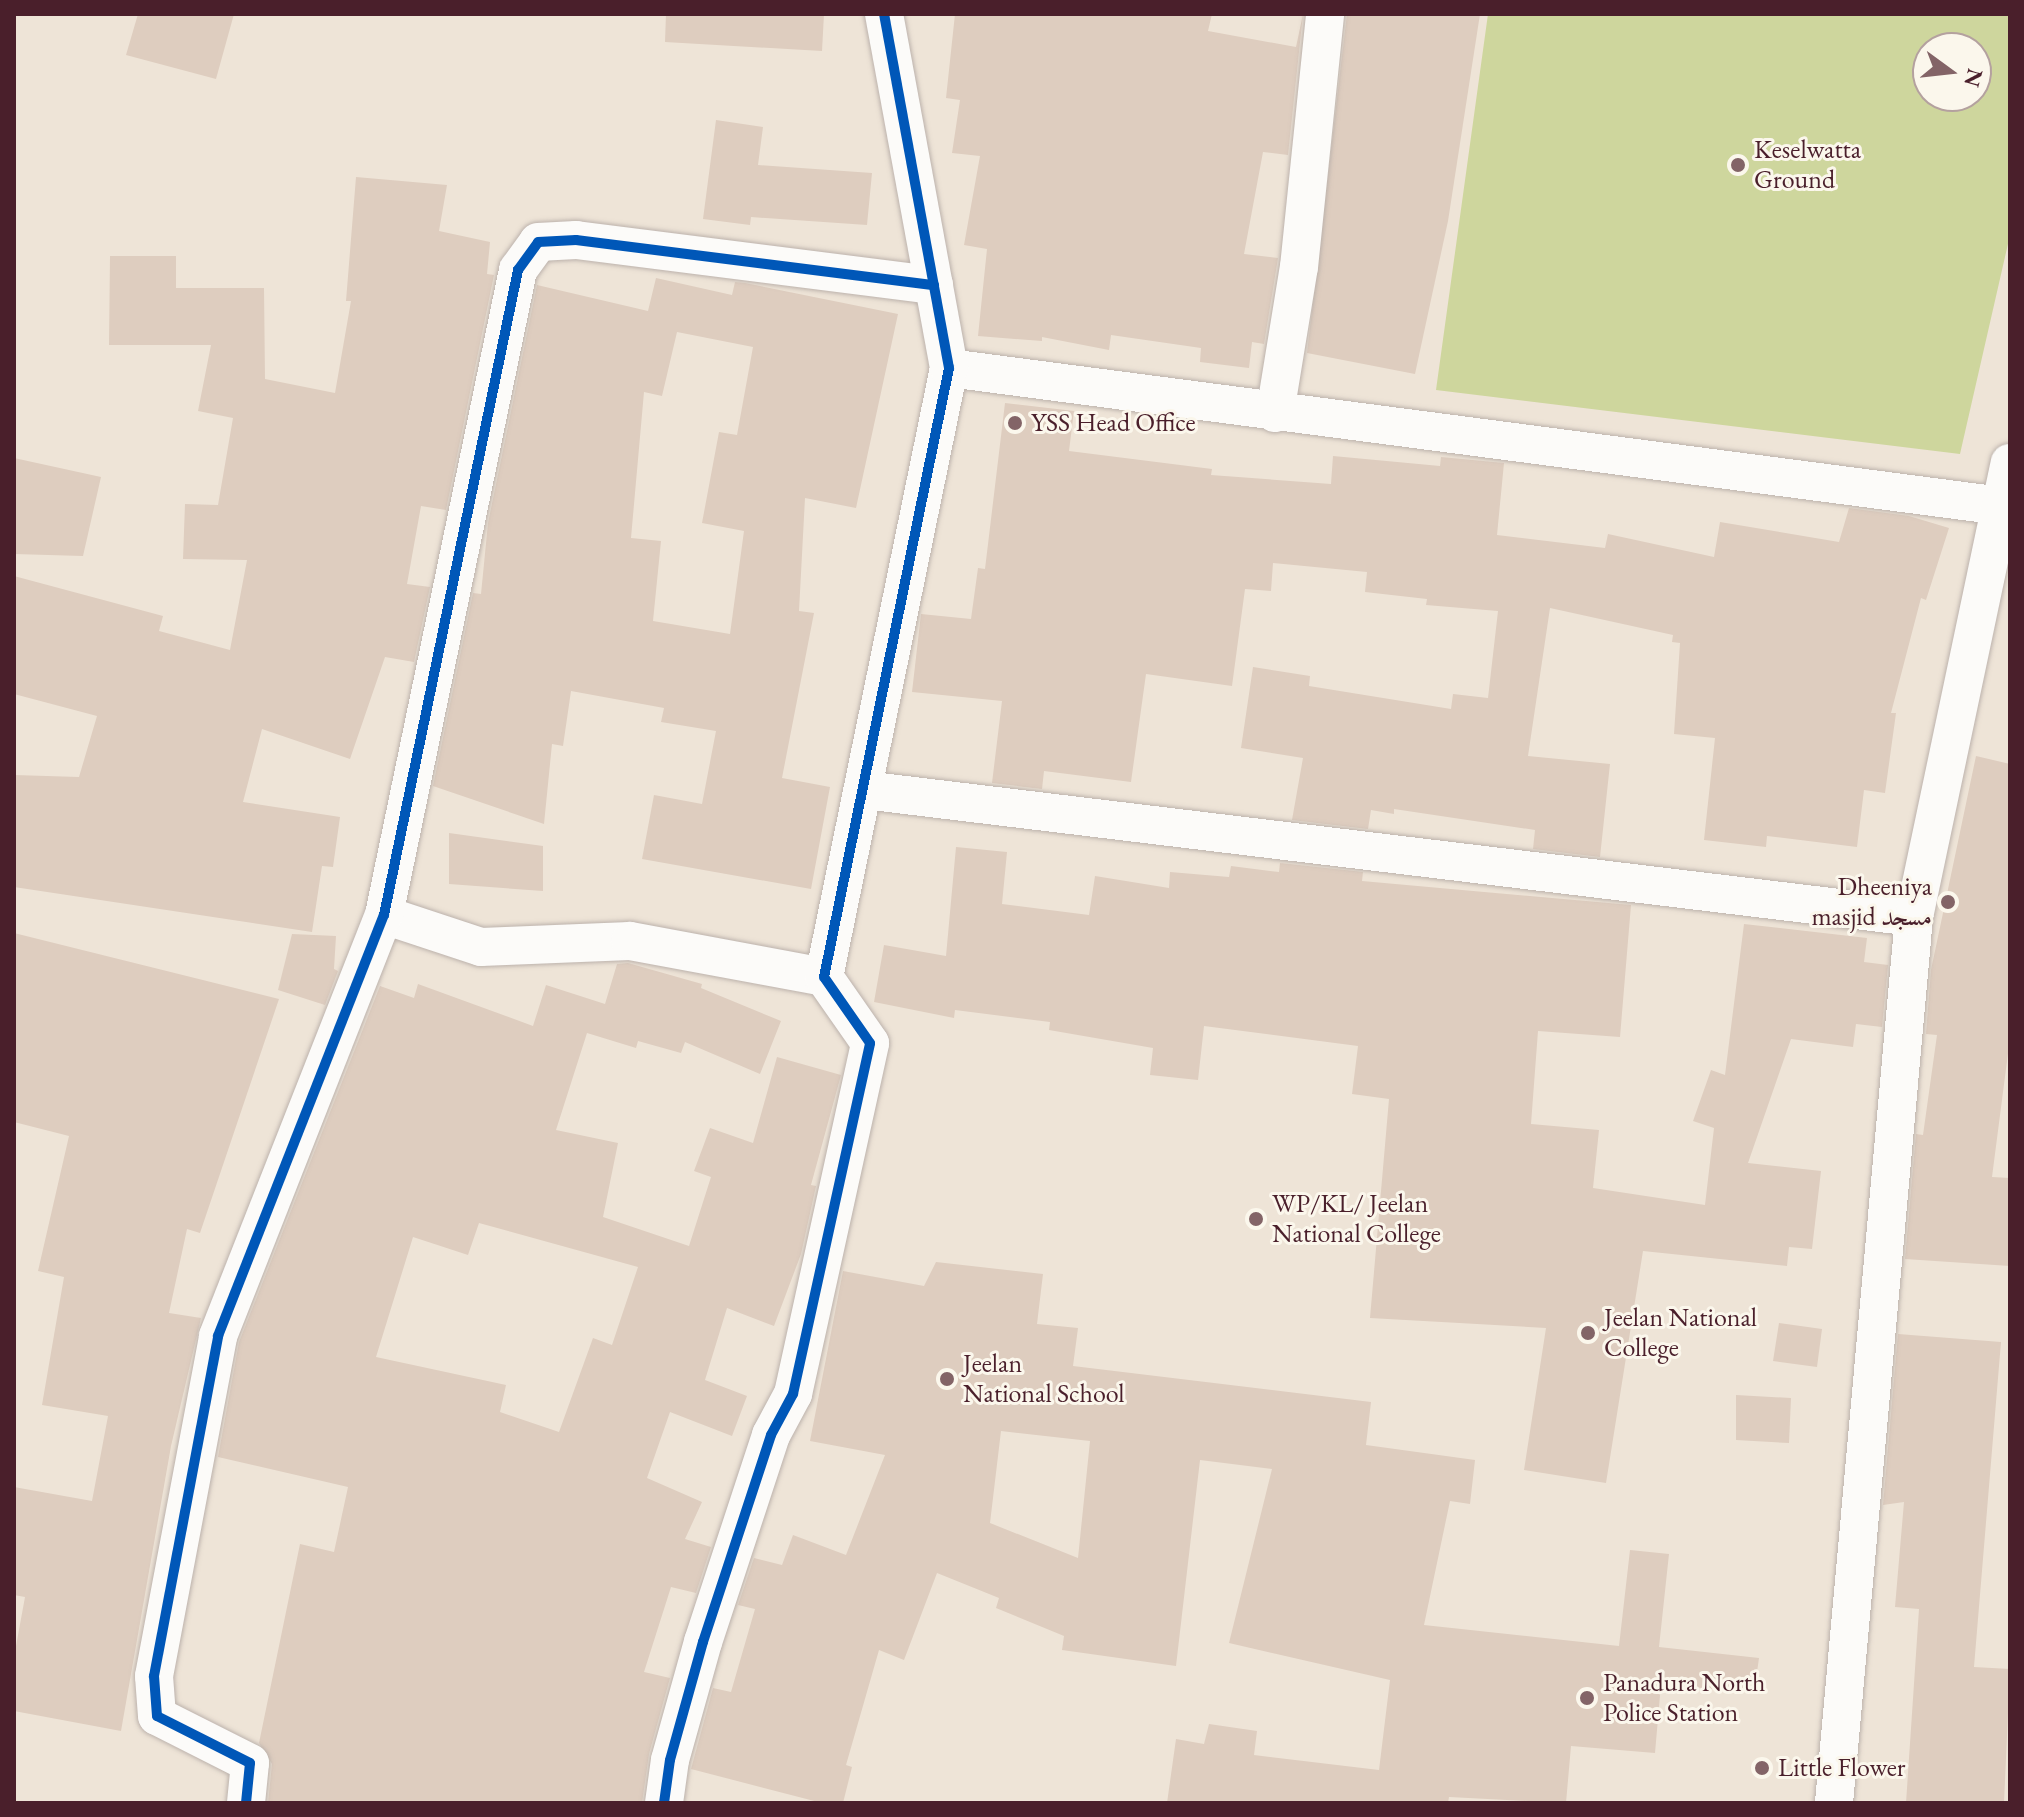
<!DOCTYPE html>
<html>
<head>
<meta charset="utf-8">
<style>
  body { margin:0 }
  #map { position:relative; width:2024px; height:1817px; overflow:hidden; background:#eee4d7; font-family:"EB Garamond",Amiri,serif }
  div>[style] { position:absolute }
  .green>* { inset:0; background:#ced69d }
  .building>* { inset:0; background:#decdbf }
  .roads { filter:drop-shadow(0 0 2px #bcb2ac) drop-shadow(0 0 2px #bcb2ac) }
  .street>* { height:38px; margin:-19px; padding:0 19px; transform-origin:19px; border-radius:19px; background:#fcfbf9 }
  .cycleway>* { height:10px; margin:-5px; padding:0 5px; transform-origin:5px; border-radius:5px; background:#0057b8 }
  .dots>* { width:22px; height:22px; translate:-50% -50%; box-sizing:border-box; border:4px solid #fbf7ec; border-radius:50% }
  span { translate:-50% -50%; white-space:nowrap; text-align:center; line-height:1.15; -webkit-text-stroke:6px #fbf7ec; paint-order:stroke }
  .poi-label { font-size:26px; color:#4a1f2b }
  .left { translate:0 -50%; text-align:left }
  .right { translate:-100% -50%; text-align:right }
  .frame { position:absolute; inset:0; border:16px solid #4a1f2b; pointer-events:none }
  .north { position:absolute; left:1912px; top:32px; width:80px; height:80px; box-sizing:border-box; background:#fbf7ec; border:2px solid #b4a19f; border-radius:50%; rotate:105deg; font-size:22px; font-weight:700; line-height:32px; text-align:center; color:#4a1f2b }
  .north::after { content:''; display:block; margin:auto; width:28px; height:36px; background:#836467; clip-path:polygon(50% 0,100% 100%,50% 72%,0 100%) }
</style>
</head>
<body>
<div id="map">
  <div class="green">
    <div style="clip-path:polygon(evenodd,1488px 14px,2010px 14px,2010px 235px,1960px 454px,1436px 390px,1488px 14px,1928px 48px,1976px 48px,1976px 96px,1928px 96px,1928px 48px)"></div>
  </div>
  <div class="building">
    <div style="clip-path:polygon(138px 14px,234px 14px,216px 79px,126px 55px)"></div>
    <div style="clip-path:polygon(666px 14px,824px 14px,822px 51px,665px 42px)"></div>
    <div style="clip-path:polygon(955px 14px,1212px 14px,1208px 31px,1296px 47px,1303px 14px,1288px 155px,1263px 152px,1244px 254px,1278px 258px,1264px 344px,1252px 342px,1249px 368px,1200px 362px,1201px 348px,1111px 335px,1109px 350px,1042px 337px,1042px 341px,978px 336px,987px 249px,964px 245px,980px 156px,952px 153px,960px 100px,946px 98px)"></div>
    <div style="clip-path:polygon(1347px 14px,1480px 14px,1448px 221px,1415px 374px,1307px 353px)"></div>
    <div style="clip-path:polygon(716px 120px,763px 127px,758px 165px,872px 173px,867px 225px,751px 217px,750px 225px,703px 219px)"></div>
    <div style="clip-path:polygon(356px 177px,447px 185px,439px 231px,490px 242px,487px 274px,494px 275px,446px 510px,421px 506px,407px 584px,430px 587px,414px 662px,385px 657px,350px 759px,262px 729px,243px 802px,340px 817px,333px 867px,322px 866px,312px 932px,14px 887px,14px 775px,79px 777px,97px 716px,14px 694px,14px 576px,163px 616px,159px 631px,230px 650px,247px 560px,183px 559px,185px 504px,218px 505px,233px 418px,198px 411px,211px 345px,109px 345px,110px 256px,176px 256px,176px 288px,264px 288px,265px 379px,335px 393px,351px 301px,346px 301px)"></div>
    <div style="clip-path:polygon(evenodd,656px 278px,732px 295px,735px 282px,745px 283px,898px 314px,856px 508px,805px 498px,799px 611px,814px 613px,782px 778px,830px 787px,811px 889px,642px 859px,654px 795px,702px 804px,716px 731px,661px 722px,664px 708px,571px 691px,563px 746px,552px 744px,544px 824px,433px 786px,473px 593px,481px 594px,488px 523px,537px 285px,648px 311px,656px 278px,677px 332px,753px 347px,737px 435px,719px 432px,702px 523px,744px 531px,730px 634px,653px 621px,661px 541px,631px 538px,644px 392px,662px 396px,677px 332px)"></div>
    <div style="clip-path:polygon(1005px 403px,1074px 411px,1069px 451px,1212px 469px,1211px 475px,1331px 484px,1333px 456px,1440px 466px,1441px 457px,1504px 463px,1497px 535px,1605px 548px,1608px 534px,1714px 557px,1720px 522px,1839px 542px,1849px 508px,1909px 516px,1949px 528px,1926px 600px,1921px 598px,1891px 713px,1896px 713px,1885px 793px,1864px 790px,1857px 847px,1767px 836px,1766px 847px,1704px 840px,1715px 738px,1674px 734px,1680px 643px,1672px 642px,1673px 635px,1550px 608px,1528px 756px,1610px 764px,1600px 857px,1533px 849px,1535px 830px,1394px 809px,1394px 814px,1371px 810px,1368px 829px,1292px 820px,1303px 758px,1241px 748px,1253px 667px,1310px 676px,1309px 686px,1451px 709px,1453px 694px,1488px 698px,1498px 611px,1426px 605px,1427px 599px,1365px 592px,1367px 572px,1273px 563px,1271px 591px,1245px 589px,1232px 686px,1146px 674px,1131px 782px,1044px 771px,1042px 789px,992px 783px,1002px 701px,912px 692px,921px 614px,971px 619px,978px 568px,985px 569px)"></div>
    <div style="clip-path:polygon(14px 458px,101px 477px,83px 556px,14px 554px)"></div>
    <div style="clip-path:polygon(1976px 756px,2010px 764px,2010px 1038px,1992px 1177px,2010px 1178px,2010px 1266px,1905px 1259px,1916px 1134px,1923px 1135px,1937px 1035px,1926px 1034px,1931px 970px)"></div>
    <div style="clip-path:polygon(449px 833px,543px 846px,543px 891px,449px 884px)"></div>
    <div style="clip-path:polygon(956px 847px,1007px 852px,1002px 904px,1089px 915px,1095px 876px,1169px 888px,1170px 872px,1229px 877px,1231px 866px,1279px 872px,1280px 863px,1363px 872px,1362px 881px,1631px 905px,1620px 1037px,1538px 1031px,1531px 1124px,1599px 1130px,1593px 1188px,1705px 1205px,1714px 1128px,1693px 1121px,1711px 1070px,1725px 1075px,1744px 924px,1867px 938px,1864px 962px,1888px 965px,1882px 1027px,1856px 1024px,1853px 1047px,1791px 1039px,1748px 1163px,1821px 1171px,1812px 1249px,1789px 1247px,1787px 1266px,1643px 1251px,1606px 1483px,1524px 1470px,1546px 1328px,1370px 1318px,1389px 1099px,1352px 1094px,1358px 1046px,1204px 1026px,1198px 1080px,1150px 1075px,1153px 1048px,1049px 1030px,1050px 1022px,955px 1010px,954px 1018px,874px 1002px,884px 945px,946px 956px)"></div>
    <div style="clip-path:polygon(14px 933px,279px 999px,200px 1233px,187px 1229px,169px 1313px,201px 1318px,171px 1446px,121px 1731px,14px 1711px,14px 1657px,25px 1597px,14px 1595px,14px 1487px,92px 1501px,108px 1416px,42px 1405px,64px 1277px,38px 1271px,69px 1136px,14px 1122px)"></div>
    <div style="clip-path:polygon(292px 934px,336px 936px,334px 969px,338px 971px,325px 1005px,278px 990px)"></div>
    <div style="clip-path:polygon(evenodd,628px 963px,702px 984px,701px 988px,781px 1021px,760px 1074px,685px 1042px,681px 1053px,638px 1041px,636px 1048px,587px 1033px,556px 1130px,618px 1143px,603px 1217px,689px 1246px,711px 1177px,694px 1171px,710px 1128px,753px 1143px,777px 1057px,841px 1075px,811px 1185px,816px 1186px,801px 1254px,774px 1326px,727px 1308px,705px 1380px,747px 1396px,732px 1436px,670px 1412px,647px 1478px,702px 1502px,685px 1539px,711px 1547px,696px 1593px,671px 1587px,644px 1672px,670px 1678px,649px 1754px,642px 1803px,268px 1803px,272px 1764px,259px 1743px,300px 1544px,334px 1552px,348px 1487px,218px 1457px,239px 1342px,380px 986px,414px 998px,418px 984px,533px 1026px,546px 985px,605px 1004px,617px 964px,628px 963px,479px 1223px,638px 1267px,612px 1345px,593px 1338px,559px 1432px,500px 1412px,506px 1385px,376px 1357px,413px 1237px,468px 1255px,479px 1223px)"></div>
    <div style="clip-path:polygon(evenodd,936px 1262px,1043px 1274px,1037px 1324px,1078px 1328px,1073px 1366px,1371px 1402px,1366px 1445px,1475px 1460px,1470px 1504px,1450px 1501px,1424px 1625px,1619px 1646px,1630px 1550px,1669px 1554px,1659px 1647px,1759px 1658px,1754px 1693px,1661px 1684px,1655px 1753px,1571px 1746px,1566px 1803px,1449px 1797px,1448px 1803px,1167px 1803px,1176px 1739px,1204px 1744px,1209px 1724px,1257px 1731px,1254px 1755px,1379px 1770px,1390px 1680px,1229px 1643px,1272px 1469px,1200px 1460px,1176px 1666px,1062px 1650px,1064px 1636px,996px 1608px,999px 1598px,937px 1573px,904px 1660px,879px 1650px,846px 1765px,852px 1767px,843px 1803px,822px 1803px,691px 1769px,713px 1688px,731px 1692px,755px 1609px,738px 1605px,754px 1558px,782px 1565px,793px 1535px,846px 1555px,885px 1455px,810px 1441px,843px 1271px,924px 1286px,936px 1262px,1001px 1431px,1090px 1441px,1078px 1558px,990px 1523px,1001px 1431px)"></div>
    <div style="clip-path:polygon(1779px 1323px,1822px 1329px,1817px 1367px,1773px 1361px)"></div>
    <div style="clip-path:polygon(1898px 1334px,2001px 1342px,1974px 1667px,2010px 1669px,2004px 1803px,1906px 1803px,1919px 1609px,1895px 1607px,1904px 1502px,1883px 1505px)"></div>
    <div style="clip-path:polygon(1736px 1395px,1791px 1398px,1789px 1443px,1736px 1440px)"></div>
  </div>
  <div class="roads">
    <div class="street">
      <div style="left:949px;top:368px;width:1061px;rotate:7.47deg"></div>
      <div style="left:1275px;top:413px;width:148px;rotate:-80.7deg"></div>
      <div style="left:1299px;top:267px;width:254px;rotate:-84.1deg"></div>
      <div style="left:864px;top:790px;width:1058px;rotate:6.9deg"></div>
      <div style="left:384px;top:915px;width:102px;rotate:18.3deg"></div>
      <div style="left:481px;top:947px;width:149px;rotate:-2.3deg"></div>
      <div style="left:630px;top:941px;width:197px;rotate:10.5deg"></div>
      <div style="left:246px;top:1803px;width:40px;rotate:-84.3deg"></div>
      <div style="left:250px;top:1763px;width:104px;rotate:-153.2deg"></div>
      <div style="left:157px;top:1716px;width:40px;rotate:-94.3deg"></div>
      <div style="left:154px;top:1676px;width:346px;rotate:-79.3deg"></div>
      <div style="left:218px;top:1336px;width:453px;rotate:-68.5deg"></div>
      <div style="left:384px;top:915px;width:659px;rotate:-78.26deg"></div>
      <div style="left:518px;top:270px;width:34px;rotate:-54deg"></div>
      <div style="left:538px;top:242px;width:38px;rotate:-3deg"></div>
      <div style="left:576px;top:240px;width:361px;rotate:7.2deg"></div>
      <div style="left:664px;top:1803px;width:43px;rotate:-82.1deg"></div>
      <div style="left:670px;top:1760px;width:123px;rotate:-74.4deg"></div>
      <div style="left:703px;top:1642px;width:218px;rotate:-71.8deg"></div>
      <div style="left:771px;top:1435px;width:47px;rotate:-61.8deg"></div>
      <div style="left:793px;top:1394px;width:359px;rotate:-77.6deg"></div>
      <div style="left:870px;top:1043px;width:80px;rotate:-124.9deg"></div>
      <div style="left:824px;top:977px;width:622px;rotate:-78.4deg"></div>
      <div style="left:949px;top:368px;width:360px;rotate:-100.4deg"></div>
      <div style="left:1834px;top:1803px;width:890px;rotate:-84.84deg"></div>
      <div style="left:1914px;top:917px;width:464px;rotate:-78.1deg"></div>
    </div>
  </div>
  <div class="cycleway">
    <div style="left:246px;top:1803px;width:40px;rotate:-84.3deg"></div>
    <div style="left:250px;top:1763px;width:104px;rotate:-153.2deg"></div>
    <div style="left:157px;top:1716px;width:40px;rotate:-94.3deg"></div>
    <div style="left:154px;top:1676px;width:346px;rotate:-79.3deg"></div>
    <div style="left:218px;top:1336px;width:453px;rotate:-68.5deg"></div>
    <div style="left:384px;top:915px;width:659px;rotate:-78.26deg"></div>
    <div style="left:518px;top:270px;width:34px;rotate:-54deg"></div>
    <div style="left:538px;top:242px;width:38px;rotate:-3deg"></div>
    <div style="left:576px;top:240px;width:361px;rotate:7.2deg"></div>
    <div style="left:664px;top:1803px;width:43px;rotate:-82.1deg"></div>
    <div style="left:670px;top:1760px;width:123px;rotate:-74.4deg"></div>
    <div style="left:703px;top:1642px;width:218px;rotate:-71.8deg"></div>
    <div style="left:771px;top:1435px;width:47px;rotate:-61.8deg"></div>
    <div style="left:793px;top:1394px;width:359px;rotate:-77.6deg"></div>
    <div style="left:870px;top:1043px;width:80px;rotate:-124.9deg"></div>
    <div style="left:824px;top:977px;width:622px;rotate:-78.4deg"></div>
    <div style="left:949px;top:368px;width:360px;rotate:-100.4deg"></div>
  </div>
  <div class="dots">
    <div style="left:1738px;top:165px;background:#836467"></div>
    <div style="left:1015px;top:423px;background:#836467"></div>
    <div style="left:1948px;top:902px;background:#836467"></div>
    <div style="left:1256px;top:1219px;background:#836467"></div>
    <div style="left:1588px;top:1333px;background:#836467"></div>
    <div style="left:947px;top:1379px;background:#836467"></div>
    <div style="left:1587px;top:1698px;background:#836467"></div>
    <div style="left:1762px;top:1768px;background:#836467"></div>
  </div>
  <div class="poi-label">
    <span class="left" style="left:1754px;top:165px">Keselwatta<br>Ground</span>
    <span class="left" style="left:1031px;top:423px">YSS Head Office</span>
    <span class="right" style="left:1932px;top:902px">Dheeniya<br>masjid مسجد</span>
    <span class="left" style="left:1272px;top:1219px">WP/KL/ Jeelan<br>National College</span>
    <span class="left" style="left:1604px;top:1333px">Jeelan National<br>College</span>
    <span class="left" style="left:963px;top:1379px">Jeelan<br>National School</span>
    <span class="left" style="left:1603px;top:1698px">Panadura North<br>Police Station</span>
    <span class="left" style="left:1778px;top:1768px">Little Flower</span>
  </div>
  <div class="frame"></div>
  <div class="north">N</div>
</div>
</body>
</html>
